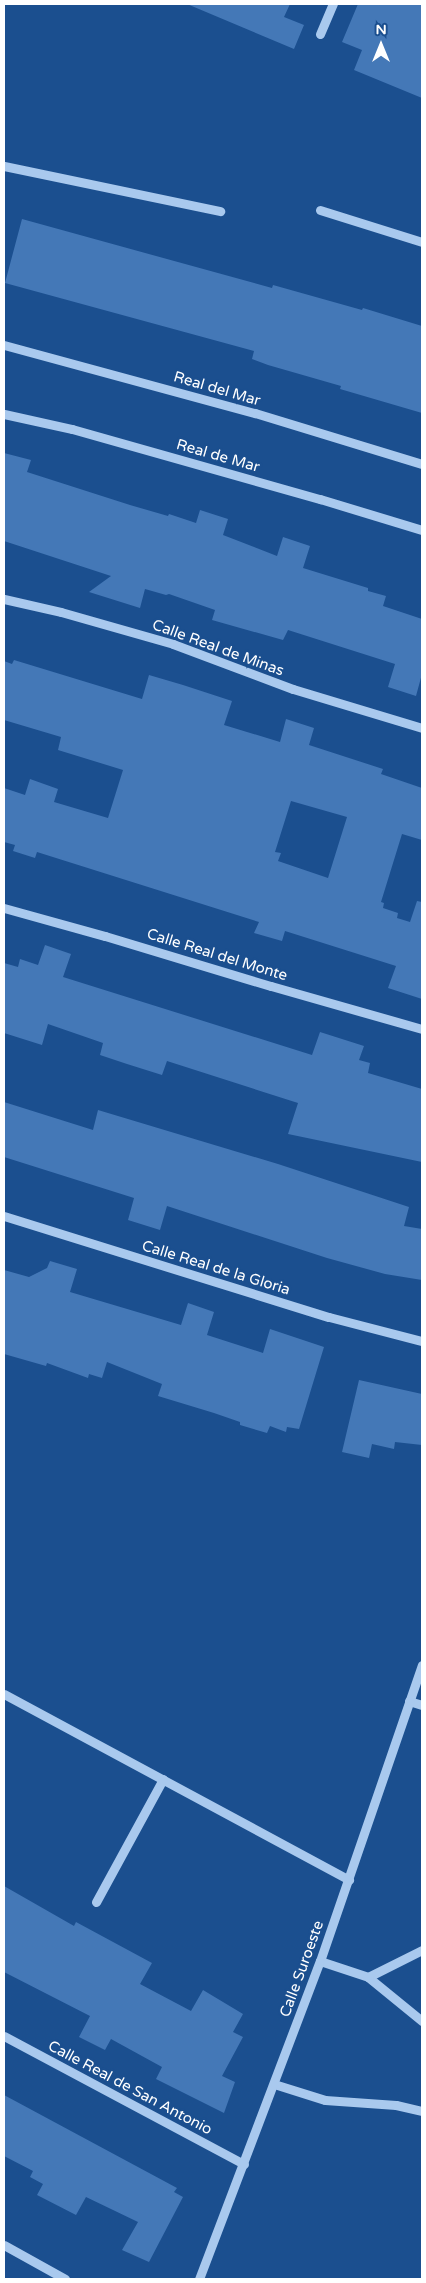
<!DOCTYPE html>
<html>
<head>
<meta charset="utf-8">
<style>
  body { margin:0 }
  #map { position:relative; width:426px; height:2283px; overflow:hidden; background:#1b4f8f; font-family:"Varela Round",sans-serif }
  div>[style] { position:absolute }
  .building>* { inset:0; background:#4478b7 }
  .minor>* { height:9px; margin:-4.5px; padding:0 4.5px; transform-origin:4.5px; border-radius:4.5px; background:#a9c9ee }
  span { translate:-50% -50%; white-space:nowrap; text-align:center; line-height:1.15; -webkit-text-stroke:5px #1b4f8f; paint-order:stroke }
  .street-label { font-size:15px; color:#fff }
  .frame { position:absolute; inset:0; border:5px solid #fff; pointer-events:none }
  .north { position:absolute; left:356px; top:20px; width:50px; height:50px; -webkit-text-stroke:4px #1b4f8f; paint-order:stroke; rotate:0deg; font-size:14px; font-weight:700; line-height:20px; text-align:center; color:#fff }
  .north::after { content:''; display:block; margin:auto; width:18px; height:22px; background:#fff; clip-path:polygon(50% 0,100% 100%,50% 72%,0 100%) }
</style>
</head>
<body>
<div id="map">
  <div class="building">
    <div style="clip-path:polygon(187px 4px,290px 4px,284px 17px,304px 25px,294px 49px)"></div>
    <div style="clip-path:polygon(358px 4px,422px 4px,422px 98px,354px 70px,362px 50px,342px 42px)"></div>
    <div style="clip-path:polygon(22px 219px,272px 288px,273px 285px,362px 310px,363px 308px,422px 326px,422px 413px,340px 389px,341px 386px,268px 365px,252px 359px,254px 351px,5px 283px)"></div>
    <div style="clip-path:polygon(4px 453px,31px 460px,27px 472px,130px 505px,168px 516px,169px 514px,196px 523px,200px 510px,228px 519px,223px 535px,277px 556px,283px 537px,310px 546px,303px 568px,368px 588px,368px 591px,386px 596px,383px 606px,422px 619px,422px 674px,416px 696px,388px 687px,395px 664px,288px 630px,283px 640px,212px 620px,215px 610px,169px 594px,166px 595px,145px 589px,140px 608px,89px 592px,111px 576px,4px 541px)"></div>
    <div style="clip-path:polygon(evenodd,14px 660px,142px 699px,149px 675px,183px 685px,232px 701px,224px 725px,280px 742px,286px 719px,314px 728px,309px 745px,383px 769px,381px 774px,422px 788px,422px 840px,402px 834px,381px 902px,384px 903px,383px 908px,398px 913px,397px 918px,410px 922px,417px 901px,422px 902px,422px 999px,388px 988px,396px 966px,285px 931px,282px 941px,254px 933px,259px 922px,37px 852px,35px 858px,13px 851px,15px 845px,4px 842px,4px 788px,25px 795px,30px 779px,58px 789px,54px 802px,108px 818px,123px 770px,58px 750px,61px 737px,4px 720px,4px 661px,12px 664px,14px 660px,291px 801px,347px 817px,328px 878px,278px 861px,281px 853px,275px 852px,291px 801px)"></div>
    <div style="clip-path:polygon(45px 945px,71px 954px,63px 977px,312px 1055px,320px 1032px,364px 1046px,359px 1060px,370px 1063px,368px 1073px,422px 1089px,422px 1162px,288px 1134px,298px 1103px,167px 1061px,162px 1075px,127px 1064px,100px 1055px,103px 1043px,48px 1024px,42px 1045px,4px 1033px,4px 963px,18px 967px,20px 959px,38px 965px)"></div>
    <div style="clip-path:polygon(4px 1102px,93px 1130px,98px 1110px,278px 1164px,409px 1207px,404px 1226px,422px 1229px,422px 1280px,385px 1274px,327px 1258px,167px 1206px,160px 1230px,128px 1220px,134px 1198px,4px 1157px)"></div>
    <div style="clip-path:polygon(50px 1261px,77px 1269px,70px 1292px,181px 1325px,188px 1303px,214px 1312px,207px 1335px,263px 1353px,270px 1329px,324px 1347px,299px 1429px,287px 1427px,286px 1432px,270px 1426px,267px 1433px,240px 1425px,240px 1422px,214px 1413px,158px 1396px,162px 1384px,107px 1362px,102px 1378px,89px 1374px,88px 1378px,47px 1363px,46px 1366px,4px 1354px,4px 1270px,29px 1277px,47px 1268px)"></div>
    <div style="clip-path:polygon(359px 1380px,422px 1394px,422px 1445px,395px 1442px,394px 1449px,372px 1444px,369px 1458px,342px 1452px)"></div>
    <div style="clip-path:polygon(4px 1886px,74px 1926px,76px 1922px,152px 1963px,140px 1984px,191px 2011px,203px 1990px,243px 2014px,233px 2032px,243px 2037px,222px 2076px,235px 2082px,224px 2113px,156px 2079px,162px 2067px,111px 2039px,105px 2050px,79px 2037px,90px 2016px,4px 1972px)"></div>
    <div style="clip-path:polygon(4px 2095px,177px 2188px,174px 2192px,183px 2197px,149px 2262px,122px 2250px,138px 2222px,86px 2197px,76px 2215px,37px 2195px,43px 2184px,30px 2177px,33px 2171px,4px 2156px)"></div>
  </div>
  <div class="minor">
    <div style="left:320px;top:34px;width:33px;rotate:-67deg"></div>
    <div style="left:4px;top:166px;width:221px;rotate:11.8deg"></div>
    <div style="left:320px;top:210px;width:107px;rotate:17.4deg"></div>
    <div style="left:4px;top:345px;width:260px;rotate:15.2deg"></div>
    <div style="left:255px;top:413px;width:175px;rotate:17deg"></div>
    <div style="left:4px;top:414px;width:70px;rotate:12.4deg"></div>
    <div style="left:72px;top:429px;width:258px;rotate:15.8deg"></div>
    <div style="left:320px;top:499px;width:107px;rotate:16.9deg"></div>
    <div style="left:4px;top:599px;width:58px;rotate:12.8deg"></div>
    <div style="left:61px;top:612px;width:116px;rotate:15.9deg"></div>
    <div style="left:173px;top:644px;width:128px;rotate:20.6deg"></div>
    <div style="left:293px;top:689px;width:135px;rotate:16.8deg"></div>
    <div style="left:4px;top:908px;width:105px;rotate:15.5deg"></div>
    <div style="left:105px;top:936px;width:173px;rotate:16.8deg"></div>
    <div style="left:271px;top:986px;width:157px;rotate:15.9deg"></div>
    <div style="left:4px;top:1216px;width:340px;rotate:17.3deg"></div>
    <div style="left:329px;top:1317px;width:96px;rotate:14.5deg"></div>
    <div style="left:4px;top:1694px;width:392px;rotate:28.3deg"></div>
    <div style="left:409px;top:1701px;width:14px;rotate:17deg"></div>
    <div style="left:96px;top:1902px;width:140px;rotate:-61.4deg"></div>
    <div style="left:422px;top:1950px;width:60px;rotate:153.4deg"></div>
    <div style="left:368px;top:1977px;width:70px;rotate:39.2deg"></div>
    <div style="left:320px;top:1961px;width:51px;rotate:18.4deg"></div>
    <div style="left:4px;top:2036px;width:272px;rotate:28.1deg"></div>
    <div style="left:274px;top:2084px;width:53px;rotate:17.4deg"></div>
    <div style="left:325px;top:2100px;width:71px;rotate:4deg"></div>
    <div style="left:396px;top:2105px;width:27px;rotate:13deg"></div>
    <div style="left:4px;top:2245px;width:70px;rotate:29.1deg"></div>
    <div style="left:199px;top:2279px;width:340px;rotate:-69.2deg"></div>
    <div style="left:320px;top:1961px;width:313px;rotate:-71deg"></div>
  </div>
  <div class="street-label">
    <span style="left:217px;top:389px;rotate:16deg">Real del Mar</span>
    <span style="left:218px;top:456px;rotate:16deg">Real de Mar</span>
    <span style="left:218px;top:648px;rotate:20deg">Calle Real de Minas</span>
    <span style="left:217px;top:955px;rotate:17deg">Calle Real del Monte</span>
    <span style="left:216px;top:1268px;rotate:17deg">Calle Real de la Gloria</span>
    <span style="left:302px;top:1969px;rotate:-70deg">Calle Suroeste</span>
    <span style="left:130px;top:2088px;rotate:28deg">Calle Real de San Antonio</span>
  </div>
  <div class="frame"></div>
  <div class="north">N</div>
</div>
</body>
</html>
